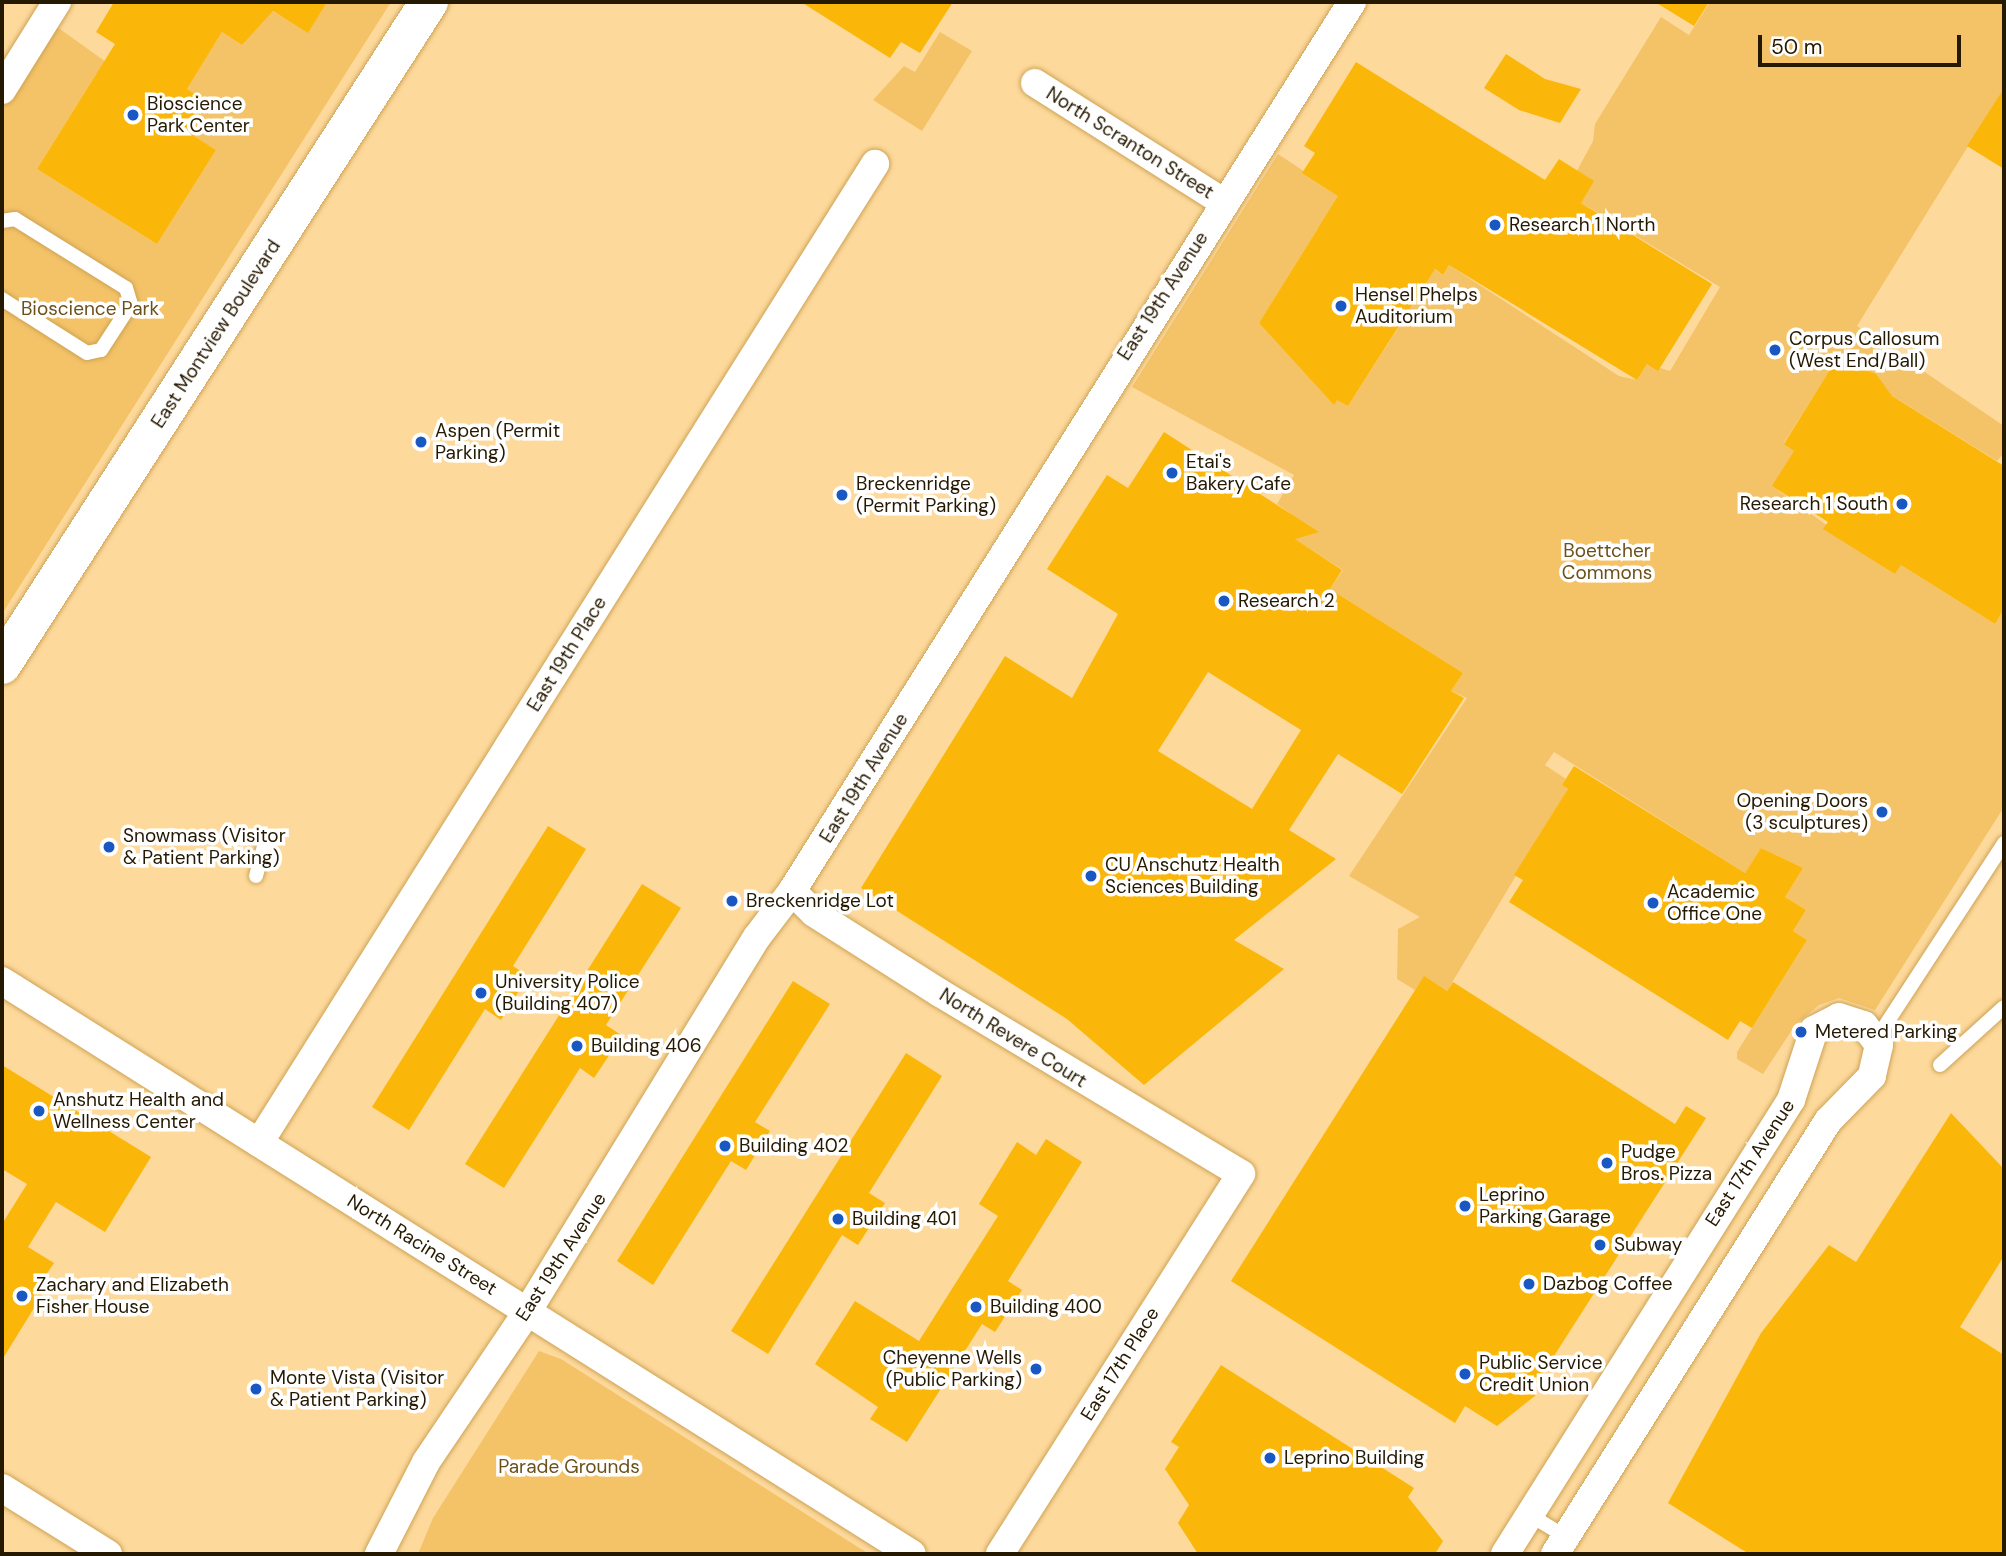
<!DOCTYPE html>
<html>
<head>
<meta charset="utf-8">
<style>
  body { margin:0 }
  #map { position:relative; width:2006px; height:1556px; overflow:hidden; background:#fdd99c; font-family:"DM Sans",sans-serif }
  div>[style] { position:absolute }
  .green>* { inset:0; background:#f4c368 }
  .building>* { inset:0; background:#fbb60a }
  .roads { filter:drop-shadow(0 0 2px #cea354) drop-shadow(0 0 2px #cea354) }
  .lane>* { height:14px; margin:-7px; padding:0 7px; transform-origin:7px; border-radius:7px; background:#fff }
  .street>* { height:28px; margin:-14px; padding:0 14px; transform-origin:14px; border-radius:14px; background:#fff }
  .secondary>* { height:38px; margin:-19px; padding:0 19px; transform-origin:19px; border-radius:19px; background:#fff }
  .dots>* { width:19px; height:19px; translate:-50% -50%; box-sizing:border-box; border:4px solid #fff; border-radius:50% }
  span { translate:-50% -50%; white-space:nowrap; text-align:center; line-height:1.15; -webkit-text-stroke:7px #fff; paint-order:stroke }
  .poi-label { font-size:19px; color:#261901 }
  .left { translate:0 -50%; text-align:left }
  .right { translate:-100% -50%; text-align:right }
  .street-label { font-size:19px; color:#261901 }
  .park-label { font-size:19px; color:#6c5019 }
  .frame { position:absolute; inset:0; border:4px solid #261901; pointer-events:none }
  .scale { position:absolute; left:1758px; top:35px; width:203px; height:32px; box-sizing:border-box; border:4px solid #261901; border-top:0; padding-left:9px; font-size:21px; line-height:24px; white-space:nowrap; color:#261901; -webkit-text-stroke:5px #fff; paint-order:stroke }
</style>
</head>
<body>
<div id="map">
  <div class="green">
    <div style="clip-path:polygon(327px 2px,391px 2px,2px 614px,2px 90px,46px 19px,120px 72px,97px 73px,37px 169px,157px 244px,216px 150px,185px 130px,204px 100px,187px 89px,222px 32px,242px 45px,272px 11px,308px 32px)"></div>
    <div style="clip-path:polygon(1710px 2px,2004px 2px,2004px 88px,1857px 326px,2004px 426px,2004px 453px,1997px 461px,1836px 361px,1784px 443px,1801px 455px,1772px 486px,1895px 574px,1901px 565px,1995px 624px,2004px 609px,2004px 807px,1875px 1010px,1839px 998px,1819px 1005px,1796px 1024px,1763px 1074px,1737px 1059px,1737px 1052px,1807px 940px,1793px 931px,1806px 910px,1785px 897px,1803px 868px,1761px 848px,1745px 873px,1554px 752px,1545px 765px,1566px 779px,1562px 785px,1568px 789px,1447px 991px,1424px 977px,1415px 990px,1397px 979px,1398px 929px,1420px 917px,1349px 876px,1467px 698px,1451px 691px,1463px 673px,1330px 589px,1343px 570px,1279px 529px,1290px 513px,1277px 504px,1294px 475px,1132px 387px,1278px 154px,1377px 220px,1318px 228px,1259px 323px,1319px 388px,1348px 406px,1421px 292px,1425px 263px,1443px 275px,1449px 265px,1619px 376px,1637px 380px,1647px 364px,1670px 371px,1720px 287px,1565px 193px,1593px 141px,1595px 124px,1661px 17px,1689px 35px)"></div>
    <div style="clip-path:polygon(940px 32px,972px 51px,922px 131px,873px 100px,904px 66px,915px 72px)"></div>
    <div style="clip-path:polygon(539px 1351px,561px 1359px,869px 1554px,418px 1554px,433px 1518px)"></div>
  </div>
  <div class="building">
    <div style="clip-path:polygon(114px 2px,327px 2px,308px 33px,273px 11px,242px 45px,222px 32px,187px 89px,204px 100px,185px 130px,216px 150px,157px 244px,37px 169px,115px 44px,96px 32px)"></div>
    <div style="clip-path:polygon(801px 2px,953px 2px,920px 53px,901px 42px,890px 58px)"></div>
    <div style="clip-path:polygon(1655px 2px,1709px 2px,1694px 26px)"></div>
    <div style="clip-path:polygon(1506px 54px,1545px 79px,1581px 89px,1560px 123px,1519px 110px,1484px 88px)"></div>
    <div style="clip-path:polygon(1356px 62px,1545px 180px,1559px 159px,1594px 181px,1581px 203px,1712px 284px,1658px 371px,1647px 364px,1637px 380px,1449px 265px,1443px 275px,1435px 269px,1348px 406px,1337px 400px,1334px 405px,1259px 323px,1338px 196px,1302px 173px,1315px 153px,1304px 146px)"></div>
    <div style="clip-path:polygon(2004px 88px,2004px 169px,1967px 146px)"></div>
    <div style="clip-path:polygon(1836px 360px,1876px 374px,1892px 396px,2004px 466px,2004px 609px,1995px 624px,1901px 565px,1895px 574px,1823px 529px,1828px 522px,1772px 486px,1794px 451px,1784px 444px)"></div>
    <div style="clip-path:polygon(evenodd,1164px 432px,1319px 532px,1295px 539px,1342px 570px,1330px 589px,1463px 673px,1451px 691px,1464px 698px,1402px 794px,1338px 754px,1289px 830px,1336px 859px,1234px 940px,1284px 969px,1144px 1085px,1067px 1019px,861px 888px,1005px 656px,1072px 698px,1118px 614px,1047px 569px,1107px 475px,1128px 488px,1164px 432px,1208px 672px,1301px 730px,1252px 809px,1158px 751px,1208px 672px)"></div>
    <div style="clip-path:polygon(1574px 766px,1745px 873px,1761px 848px,1803px 868px,1785px 897px,1806px 910px,1793px 931px,1807px 940px,1752px 1028px,1740px 1021px,1728px 1040px,1509px 902px,1523px 880px,1514px 875px,1568px 789px,1562px 785px)"></div>
    <div style="clip-path:polygon(548px 826px,586px 849px,513px 966px,528px 976px,501px 1020px,485px 1009px,409px 1130px,372px 1107px)"></div>
    <div style="clip-path:polygon(642px 884px,681px 908px,606px 1025px,621px 1035px,608px 1057px,594px 1078px,580px 1068px,504px 1188px,465px 1164px)"></div>
    <div style="clip-path:polygon(1424px 976px,1447px 991px,1453px 982px,1675px 1124px,1686px 1106px,1706px 1118px,1531px 1392px,1536px 1395px,1497px 1426px,1465px 1406px,1455px 1423px,1231px 1281px)"></div>
    <div style="clip-path:polygon(793px 981px,830px 1004px,755px 1122px,770px 1131px,746px 1170px,731px 1161px,653px 1285px,617px 1261px)"></div>
    <div style="clip-path:polygon(906px 1053px,942px 1076px,869px 1193px,885px 1203px,858px 1245px,842px 1235px,768px 1354px,731px 1331px)"></div>
    <div style="clip-path:polygon(2px 1065px,151px 1157px,105px 1232px,56px 1202px,28px 1247px,54px 1263px,44px 1278px,50px 1282px,2px 1360px,2px 1224px,27px 1184px,2px 1169px)"></div>
    <div style="clip-path:polygon(1951px 1113px,2004px 1169px,2004px 1256px,1960px 1327px,2004px 1355px,2004px 1554px,1749px 1554px,1668px 1503px,1761px 1333px,1829px 1245px,1856px 1262px)"></div>
    <div style="clip-path:polygon(1046px 1139px,1082px 1162px,1008px 1281px,1022px 1290px,995px 1332px,982px 1324px,907px 1442px,870px 1419px,878px 1407px,815px 1364px,855px 1301px,919px 1341px,998px 1216px,979px 1204px,1017px 1142px,1036px 1155px)"></div>
    <div style="clip-path:polygon(1221px 1365px,1414px 1488px,1408px 1497px,1443px 1541px,1435px 1554px,1198px 1554px,1178px 1523px,1189px 1505px,1165px 1469px,1179px 1447px,1171px 1442px)"></div>
  </div>
  <div class="roads">
    <div class="lane">
      <div style="left:2px;top:221px;width:13px;rotate:-9deg"></div>
      <div style="left:15px;top:219px;width:131px;rotate:31.9deg"></div>
      <div style="left:126px;top:288px;width:17px;rotate:73deg"></div>
      <div style="left:131px;top:304px;width:55px;rotate:123.1deg"></div>
      <div style="left:101px;top:350px;width:14px;rotate:168deg"></div>
      <div style="left:87px;top:353px;width:101px;rotate:-147.6deg"></div>
      <div style="left:256px;top:876px;width:38px;rotate:-75deg"></div>
      <div style="left:1877px;top:1038px;width:233px;rotate:-56.9deg"></div>
      <div style="left:1940px;top:1065px;width:86px;rotate:-42.2deg"></div>
      <div style="left:1530px;top:1515px;width:42px;rotate:31.4deg"></div>
    </div>
    <div class="street">
      <div style="left:1035px;top:83px;width:225px;rotate:32.3deg"></div>
      <div style="left:2px;top:90px;width:104px;rotate:-58deg"></div>
      <div style="left:792px;top:891px;width:31px;rotate:45deg"></div>
      <div style="left:814px;top:913px;width:149px;rotate:32.4deg"></div>
      <div style="left:940px;top:993px;width:351px;rotate:31deg"></div>
      <div style="left:1241px;top:1174px;width:450px;rotate:122.4deg"></div>
      <div style="left:2px;top:981px;width:1075px;rotate:32.2deg"></div>
      <div style="left:259px;top:1143px;width:1157px;rotate:-57.82deg"></div>
      <div style="left:2px;top:1488px;width:125px;rotate:31.9deg"></div>
      <div style="left:379px;top:1554px;width:103px;rotate:-62.9deg"></div>
      <div style="left:426px;top:1462px;width:181px;rotate:-56deg"></div>
      <div style="left:527px;top:1312px;width:440px;rotate:-58.5deg"></div>
      <div style="left:757px;top:937px;width:58px;rotate:-52.7deg"></div>
      <div style="left:792px;top:891px;width:1051px;rotate:-57.79deg"></div>
      <div style="left:1505px;top:1554px;width:537px;rotate:-57.79deg"></div>
      <div style="left:1791px;top:1100px;width:74px;rotate:-71.8deg"></div>
      <div style="left:1814px;top:1030px;width:28px;rotate:-27deg"></div>
      <div style="left:1839px;top:1017px;width:26px;rotate:18deg"></div>
      <div style="left:1864px;top:1025px;width:25px;rotate:53deg"></div>
      <div style="left:1879px;top:1045px;width:32px;rotate:103deg"></div>
      <div style="left:1872px;top:1076px;width:63px;rotate:134.4deg"></div>
      <div style="left:1828px;top:1121px;width:512px;rotate:122.23deg"></div>
    </div>
    <div class="secondary">
      <div style="left:2px;top:665px;width:789px;rotate:-57.22deg"></div>
    </div>
  </div>
  <div class="dots">
    <div style="left:133px;top:115px;background:#1957c2"></div>
    <div style="left:1495px;top:225px;background:#1957c2"></div>
    <div style="left:1341px;top:306px;background:#1957c2"></div>
    <div style="left:1775px;top:350px;background:#1957c2"></div>
    <div style="left:421px;top:442px;background:#1957c2"></div>
    <div style="left:1172px;top:473px;background:#1957c2"></div>
    <div style="left:842px;top:495px;background:#1957c2"></div>
    <div style="left:1902px;top:504px;background:#1957c2"></div>
    <div style="left:1224px;top:601px;background:#1957c2"></div>
    <div style="left:1882px;top:812px;background:#1957c2"></div>
    <div style="left:109px;top:847px;background:#1957c2"></div>
    <div style="left:1091px;top:876px;background:#1957c2"></div>
    <div style="left:732px;top:901px;background:#1957c2"></div>
    <div style="left:1653px;top:903px;background:#1957c2"></div>
    <div style="left:481px;top:993px;background:#1957c2"></div>
    <div style="left:1801px;top:1032px;background:#1957c2"></div>
    <div style="left:577px;top:1046px;background:#1957c2"></div>
    <div style="left:39px;top:1111px;background:#1957c2"></div>
    <div style="left:725px;top:1146px;background:#1957c2"></div>
    <div style="left:1607px;top:1163px;background:#1957c2"></div>
    <div style="left:1465px;top:1206px;background:#1957c2"></div>
    <div style="left:838px;top:1219px;background:#1957c2"></div>
    <div style="left:1600px;top:1245px;background:#1957c2"></div>
    <div style="left:1529px;top:1284px;background:#1957c2"></div>
    <div style="left:22px;top:1296px;background:#1957c2"></div>
    <div style="left:976px;top:1307px;background:#1957c2"></div>
    <div style="left:1036px;top:1369px;background:#1957c2"></div>
    <div style="left:1465px;top:1374px;background:#1957c2"></div>
    <div style="left:256px;top:1389px;background:#1957c2"></div>
    <div style="left:1270px;top:1458px;background:#1957c2"></div>
  </div>
  <div class="poi-label">
    <span class="left" style="left:147px;top:115px">Bioscience<br>Park Center</span>
    <span class="left" style="left:1509px;top:225px">Research 1 North</span>
    <span class="left" style="left:1355px;top:306px">Hensel Phelps<br>Auditorium</span>
    <span class="left" style="left:1789px;top:350px">Corpus Callosum<br>(West End/Ball)</span>
    <span class="left" style="left:435px;top:442px">Aspen (Permit<br>Parking)</span>
    <span class="left" style="left:1186px;top:473px">Etai's<br>Bakery Cafe</span>
    <span class="left" style="left:856px;top:495px">Breckenridge<br>(Permit Parking)</span>
    <span class="right" style="left:1888px;top:504px">Research 1 South</span>
    <span class="left" style="left:1238px;top:601px">Research 2</span>
    <span class="right" style="left:1868px;top:812px">Opening Doors<br>(3 sculptures)</span>
    <span class="left" style="left:123px;top:847px">Snowmass (Visitor<br>&amp; Patient Parking)</span>
    <span class="left" style="left:1105px;top:876px">CU Anschutz Health<br>Sciences Building</span>
    <span class="left" style="left:1667px;top:903px">Academic<br>Office One</span>
    <span class="left" style="left:746px;top:901px">Breckenridge Lot</span>
    <span class="left" style="left:495px;top:993px">University Police<br>(Building 407)</span>
    <span class="left" style="left:1815px;top:1032px">Metered Parking</span>
    <span class="left" style="left:591px;top:1046px">Building 406</span>
    <span class="left" style="left:53px;top:1111px">Anshutz Health and<br>Wellness Center</span>
    <span class="left" style="left:739px;top:1146px">Building 402</span>
    <span class="left" style="left:1621px;top:1163px">Pudge<br>Bros. Pizza</span>
    <span class="left" style="left:1479px;top:1206px">Leprino<br>Parking Garage</span>
    <span class="left" style="left:852px;top:1219px">Building 401</span>
    <span class="left" style="left:1614px;top:1245px">Subway</span>
    <span class="left" style="left:1543px;top:1284px">Dazbog Coffee</span>
    <span class="left" style="left:36px;top:1296px">Zachary and Elizabeth<br>Fisher House</span>
    <span class="left" style="left:990px;top:1307px">Building 400</span>
    <span class="right" style="left:1022px;top:1369px">Cheyenne Wells<br>(Public Parking)</span>
    <span class="left" style="left:1479px;top:1374px">Public Service<br>Credit Union</span>
    <span class="left" style="left:270px;top:1389px">Monte Vista (Visitor<br>&amp; Patient Parking)</span>
    <span class="left" style="left:1284px;top:1458px">Leprino Building</span>
  </div>
  <div class="street-label">
    <span style="left:1130px;top:143px;rotate:32deg">North Scranton Street</span>
    <span style="left:1163px;top:296px;rotate:-57deg">East 19th Avenue</span>
    <span style="left:216px;top:334px;rotate:-57deg">East Montview Boulevard</span>
    <span style="left:567px;top:654px;rotate:-58deg">East 19th Place</span>
    <span style="left:864px;top:778px;rotate:-58deg">East 19th Avenue</span>
    <span style="left:1013px;top:1038px;rotate:32deg">North Revere Court</span>
    <span style="left:1750px;top:1163px;rotate:-57deg">East 17th Avenue</span>
    <span style="left:422px;top:1245px;rotate:32deg">North Racine Street</span>
    <span style="left:561px;top:1257px;rotate:-57deg">East 19th Avenue</span>
    <span style="left:1120px;top:1364px;rotate:-58deg">East 17th Place</span>
  </div>
  <div class="park-label">
    <span style="left:90px;top:309px">Bioscience Park</span>
    <span style="left:1607px;top:562px">Boettcher<br>Commons</span>
    <span style="left:569px;top:1467px">Parade Grounds</span>
  </div>
  <div class="frame"></div>
  <div class="scale">50 m</div>
</div>
</body>
</html>
